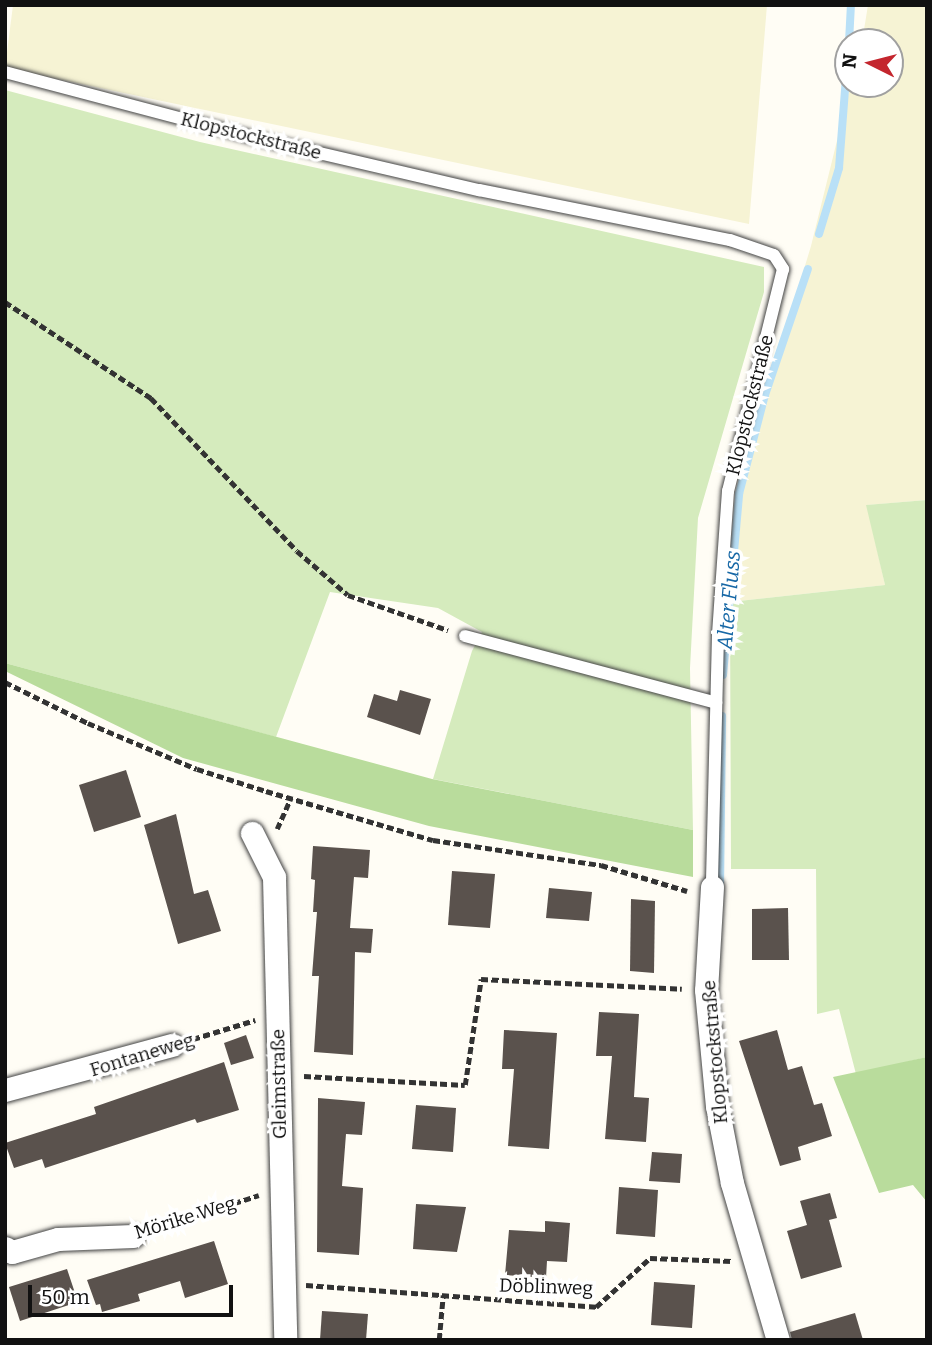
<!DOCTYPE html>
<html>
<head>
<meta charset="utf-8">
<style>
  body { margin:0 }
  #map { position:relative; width:932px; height:1345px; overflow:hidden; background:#fffdf5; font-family:Bitter,serif }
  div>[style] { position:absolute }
  .farmland>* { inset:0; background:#f6f3d4 }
  .green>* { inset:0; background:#d5ebbd }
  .forest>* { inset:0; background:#b9dc9c }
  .stream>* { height:8px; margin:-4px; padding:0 4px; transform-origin:4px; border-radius:4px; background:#b9e0f7 }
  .building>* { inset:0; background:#5a524d }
  .path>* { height:4.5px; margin-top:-2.25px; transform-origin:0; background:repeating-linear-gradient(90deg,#333 0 7px,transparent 0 10.5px) }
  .roads { filter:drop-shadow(0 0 2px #444) drop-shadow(0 0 2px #444) }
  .lane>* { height:12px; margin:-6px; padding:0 6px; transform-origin:6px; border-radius:6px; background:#fff }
  .street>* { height:23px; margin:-11.5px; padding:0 11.5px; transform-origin:11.5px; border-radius:11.5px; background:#fff }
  span { translate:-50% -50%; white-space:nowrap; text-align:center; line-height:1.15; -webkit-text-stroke:7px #fff; paint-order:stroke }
  .street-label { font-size:19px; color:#111 }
  .water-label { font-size:21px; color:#1768a6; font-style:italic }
  .frame { position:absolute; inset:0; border:7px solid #111; pointer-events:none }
  .north { position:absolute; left:834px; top:28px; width:70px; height:70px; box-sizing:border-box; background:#fff; border:2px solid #a0a0a0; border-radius:50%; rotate:276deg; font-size:19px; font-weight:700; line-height:28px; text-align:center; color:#111 }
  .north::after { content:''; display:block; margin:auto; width:24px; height:32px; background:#c4262e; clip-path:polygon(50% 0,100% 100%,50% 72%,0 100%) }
  .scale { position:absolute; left:28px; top:1285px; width:205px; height:32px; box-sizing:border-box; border:4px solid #111; border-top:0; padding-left:9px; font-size:21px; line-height:24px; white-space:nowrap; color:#111; -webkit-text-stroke:5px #fff; paint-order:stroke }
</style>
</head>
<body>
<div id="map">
  <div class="farmland">
    <div style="clip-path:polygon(13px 5px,767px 5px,749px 224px,5px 68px)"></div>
    <div style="clip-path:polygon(868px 5px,927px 5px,927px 500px,867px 505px,885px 585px,730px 602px,737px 490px,811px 246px,851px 84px,890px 84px,890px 42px,862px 42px)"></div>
  </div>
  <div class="green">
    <div style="clip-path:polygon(5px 90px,200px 142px,764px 267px,764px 292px,698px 518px,690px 668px,693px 830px,433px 779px,472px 651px,482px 632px,438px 608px,330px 592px,276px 737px,5px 663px)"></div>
    <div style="clip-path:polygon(927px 500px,927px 1057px,856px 1074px,839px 1009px,817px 1014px,816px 869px,731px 869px,730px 602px,885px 585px,866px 505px)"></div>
  </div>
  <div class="forest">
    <div style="clip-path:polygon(5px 663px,432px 779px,693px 830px,693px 877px,429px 826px,183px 758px,5px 671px)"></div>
    <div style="clip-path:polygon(927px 1057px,927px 1202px,913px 1185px,879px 1193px,833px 1077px)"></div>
  </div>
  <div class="stream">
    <div style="left:849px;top:42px;width:37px;rotate:-87deg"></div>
    <div style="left:819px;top:234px;width:69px;rotate:-73.1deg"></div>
    <div style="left:839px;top:168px;width:118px;rotate:-85.6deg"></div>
    <div style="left:723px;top:675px;width:182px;rotate:-84.9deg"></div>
    <div style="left:739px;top:494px;width:102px;rotate:-75.3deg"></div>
    <div style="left:765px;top:395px;width:133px;rotate:-71.2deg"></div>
    <div style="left:720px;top:889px;width:173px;rotate:-89.3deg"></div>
  </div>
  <div class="building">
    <div style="clip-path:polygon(400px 690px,431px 699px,420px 735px,367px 717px,374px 694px,397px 701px)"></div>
    <div style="clip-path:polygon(126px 770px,141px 817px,94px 832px,79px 785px)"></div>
    <div style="clip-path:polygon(176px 814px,194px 894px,208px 890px,221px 931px,178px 944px,144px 825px)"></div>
    <div style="clip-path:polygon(313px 846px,370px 850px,368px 878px,354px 877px,350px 928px,373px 929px,371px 953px,355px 952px,353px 1055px,314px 1052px,319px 976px,312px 976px,317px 912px,313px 912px,315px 880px,311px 879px)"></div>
    <div style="clip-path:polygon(452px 871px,495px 874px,490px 928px,448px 925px)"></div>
    <div style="clip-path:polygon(549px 888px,592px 892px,589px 921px,546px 918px)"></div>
    <div style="clip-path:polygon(631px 899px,655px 901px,654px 973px,630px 971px)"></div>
    <div style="clip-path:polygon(788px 908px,789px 960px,752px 960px,752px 909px)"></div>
    <div style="clip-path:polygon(599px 1012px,639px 1014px,634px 1097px,649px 1098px,646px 1142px,605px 1139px,612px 1056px,596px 1056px)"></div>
    <div style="clip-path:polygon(504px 1030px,557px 1033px,549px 1149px,508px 1146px,514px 1069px,502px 1069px)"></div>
    <div style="clip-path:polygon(777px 1030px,788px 1070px,802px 1066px,814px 1105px,822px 1103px,832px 1136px,798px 1147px,801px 1160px,780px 1166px,739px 1041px)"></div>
    <div style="clip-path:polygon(246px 1035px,254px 1058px,231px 1065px,224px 1043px)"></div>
    <div style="clip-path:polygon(224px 1062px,239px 1110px,197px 1123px,195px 1119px,45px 1168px,42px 1159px,14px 1168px,5px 1143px,96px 1114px,94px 1107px)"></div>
    <div style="clip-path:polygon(318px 1098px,365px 1102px,362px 1135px,346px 1134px,342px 1186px,363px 1188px,359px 1255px,317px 1252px)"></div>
    <div style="clip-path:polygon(416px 1105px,456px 1108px,453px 1152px,412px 1149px)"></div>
    <div style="clip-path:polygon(652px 1152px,682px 1154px,680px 1183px,649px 1181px)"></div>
    <div style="clip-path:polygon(619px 1187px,658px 1190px,655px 1237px,616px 1234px)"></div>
    <div style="clip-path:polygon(830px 1193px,837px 1218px,829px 1220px,842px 1267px,801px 1279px,787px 1231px,807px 1225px,800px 1201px)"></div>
    <div style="clip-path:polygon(416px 1204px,466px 1207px,457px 1252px,413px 1249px)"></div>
    <div style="clip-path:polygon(545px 1221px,570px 1223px,567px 1262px,547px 1261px,546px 1278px,505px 1275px,509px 1230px,545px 1232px)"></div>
    <div style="clip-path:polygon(214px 1241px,228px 1284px,185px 1298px,180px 1281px,138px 1294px,140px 1301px,102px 1312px,100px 1304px,96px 1305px,87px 1280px)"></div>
    <div style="clip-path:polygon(67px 1269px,78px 1302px,20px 1321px,9px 1287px)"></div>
    <div style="clip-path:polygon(654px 1282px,695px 1285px,692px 1328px,651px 1325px)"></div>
    <div style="clip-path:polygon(322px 1311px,368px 1314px,366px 1340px,320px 1340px)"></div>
    <div style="clip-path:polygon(855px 1313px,863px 1340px,792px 1340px,790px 1332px)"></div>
  </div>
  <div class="path">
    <div style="left:5px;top:302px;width:175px;rotate:33.3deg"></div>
    <div style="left:151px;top:398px;width:211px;rotate:46.3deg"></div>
    <div style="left:297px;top:551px;width:67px;rotate:40.8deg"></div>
    <div style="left:348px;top:595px;width:106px;rotate:19.3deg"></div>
    <div style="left:5px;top:682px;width:93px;rotate:26.3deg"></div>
    <div style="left:88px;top:723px;width:118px;rotate:22.9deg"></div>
    <div style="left:197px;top:769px;width:72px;rotate:17.7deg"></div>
    <div style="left:266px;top:791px;width:174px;rotate:16.4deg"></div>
    <div style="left:433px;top:840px;width:170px;rotate:8.5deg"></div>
    <div style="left:601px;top:865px;width:90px;rotate:16.8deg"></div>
    <div style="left:277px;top:829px;width:34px;rotate:-66deg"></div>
    <div style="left:193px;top:1039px;width:65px;rotate:-17deg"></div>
    <div style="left:304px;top:1076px;width:161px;rotate:3.2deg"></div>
    <div style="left:465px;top:1085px;width:107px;rotate:-81.4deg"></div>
    <div style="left:481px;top:979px;width:201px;rotate:2.8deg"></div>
    <div style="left:154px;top:1229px;width:110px;rotate:-17.9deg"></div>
    <div style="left:306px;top:1285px;width:291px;rotate:4.3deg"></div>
    <div style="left:596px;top:1307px;width:73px;rotate:-42.2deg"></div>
    <div style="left:650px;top:1258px;width:82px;rotate:2.1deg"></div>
    <div style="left:439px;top:1340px;width:45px;rotate:-84.9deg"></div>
  </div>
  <div class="roads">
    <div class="lane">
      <div style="left:5px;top:72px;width:263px;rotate:14.8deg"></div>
      <div style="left:259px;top:139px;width:226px;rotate:13.1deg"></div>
      <div style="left:479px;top:190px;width:256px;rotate:11.3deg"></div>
      <div style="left:730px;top:240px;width:46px;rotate:18.8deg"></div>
      <div style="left:774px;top:255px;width:17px;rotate:57deg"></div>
      <div style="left:783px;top:269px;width:229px;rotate:103.9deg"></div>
      <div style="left:728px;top:491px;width:144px;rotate:94deg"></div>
      <div style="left:718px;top:635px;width:252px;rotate:91.4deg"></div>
      <div style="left:465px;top:636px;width:260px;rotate:14.9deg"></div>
    </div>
    <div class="street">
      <div style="left:252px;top:833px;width:49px;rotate:63.4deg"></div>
      <div style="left:274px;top:877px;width:463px;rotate:88.6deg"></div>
      <div style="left:712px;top:887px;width:103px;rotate:93.3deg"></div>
      <div style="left:706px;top:990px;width:117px;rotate:84.6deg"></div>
      <div style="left:717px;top:1106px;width:78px;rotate:79deg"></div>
      <div style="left:732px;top:1183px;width:164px;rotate:73.7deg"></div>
      <div style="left:5px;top:1090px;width:173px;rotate:-15.1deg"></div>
      <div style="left:5px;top:1248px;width:8px;rotate:30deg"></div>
      <div style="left:12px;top:1252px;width:48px;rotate:-15.8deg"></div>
      <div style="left:58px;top:1239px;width:75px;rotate:-2.3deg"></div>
    </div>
  </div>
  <div class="street-label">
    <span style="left:251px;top:136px;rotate:14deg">Klopstockstraße</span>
    <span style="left:750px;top:405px;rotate:-76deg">Klopstockstraße</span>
    <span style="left:715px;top:1052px;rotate:-95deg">Klopstockstraße</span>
    <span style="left:142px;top:1055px;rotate:-17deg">Fontaneweg</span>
    <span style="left:279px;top:1084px;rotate:-91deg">Gleimstraße</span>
    <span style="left:185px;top:1218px;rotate:-17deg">Mörike Weg</span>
    <span style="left:546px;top:1287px;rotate:2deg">Döblinweg</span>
  </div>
  <div class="water-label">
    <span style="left:729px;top:600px;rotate:-85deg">Alter Fluss</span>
  </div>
  <div class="frame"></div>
  <div class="north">N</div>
  <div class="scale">50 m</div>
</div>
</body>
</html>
